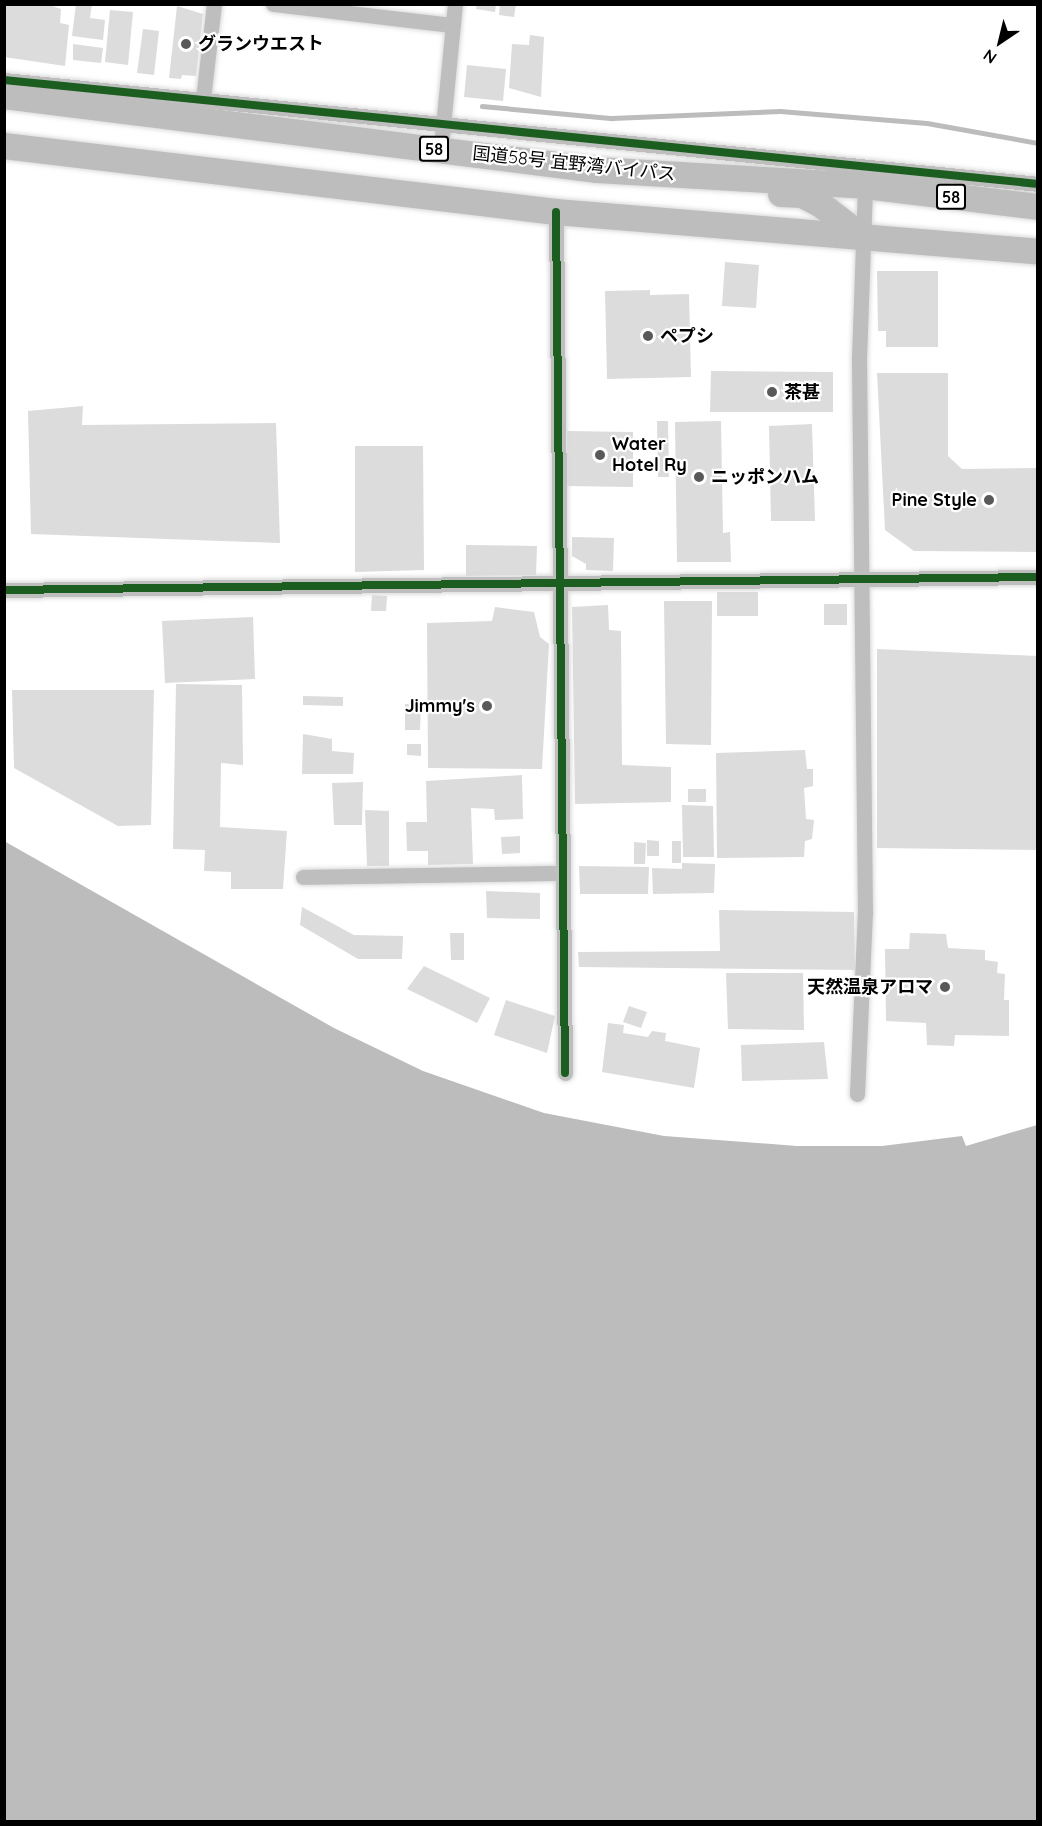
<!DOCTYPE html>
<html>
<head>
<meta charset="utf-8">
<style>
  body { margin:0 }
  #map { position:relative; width:1042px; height:1826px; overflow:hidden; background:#fff; font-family:Quicksand,"Noto Sans JP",sans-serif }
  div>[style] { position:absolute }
  .water>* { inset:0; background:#bcbcbc }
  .stream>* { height:4.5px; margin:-2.25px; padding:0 2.25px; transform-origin:2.25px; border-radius:2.25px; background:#bcbcbc }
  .building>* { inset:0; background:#dcdcdc }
  .roads { filter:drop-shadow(0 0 2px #dbdbdb) drop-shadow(0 0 2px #dbdbdb) }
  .minor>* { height:15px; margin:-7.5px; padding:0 7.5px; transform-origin:7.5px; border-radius:7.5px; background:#bebebe }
  .trunk>* { height:26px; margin:-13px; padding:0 13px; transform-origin:13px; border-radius:13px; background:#bdbdbd }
  .cycleway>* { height:8px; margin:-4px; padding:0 4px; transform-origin:4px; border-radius:4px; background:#1b5e20 }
  .dots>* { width:16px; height:16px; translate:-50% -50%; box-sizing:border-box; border:3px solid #fff; border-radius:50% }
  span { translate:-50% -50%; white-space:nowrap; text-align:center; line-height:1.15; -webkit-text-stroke:4.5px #fff; paint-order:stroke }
  .shield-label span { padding:2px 4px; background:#fff; border:2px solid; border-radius:4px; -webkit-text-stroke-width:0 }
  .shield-label { font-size:16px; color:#000; font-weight:700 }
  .poi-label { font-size:18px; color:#000; font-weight:700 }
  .left { translate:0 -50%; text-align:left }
  .right { translate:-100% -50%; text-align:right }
  .street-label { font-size:18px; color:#000 }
  .frame { position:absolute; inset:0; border:6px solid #000; pointer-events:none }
  .north { position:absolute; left:970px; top:12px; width:60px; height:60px; -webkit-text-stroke:4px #fff; paint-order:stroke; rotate:215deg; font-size:16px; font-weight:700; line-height:24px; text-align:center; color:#000 }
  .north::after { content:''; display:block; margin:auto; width:21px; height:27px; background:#000; clip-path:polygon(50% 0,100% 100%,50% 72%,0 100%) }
</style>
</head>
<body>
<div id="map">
  <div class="water">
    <div style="clip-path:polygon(4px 841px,334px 1028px,423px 1071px,544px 1113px,664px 1136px,797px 1146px,882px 1146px,962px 1136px,966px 1146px,1037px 1125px,1037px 1821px,5px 1821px)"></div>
  </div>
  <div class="stream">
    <div style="left:482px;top:106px;width:131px;rotate:5.3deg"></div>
    <div style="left:612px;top:118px;width:168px;rotate:-2.4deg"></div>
    <div style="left:780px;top:111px;width:147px;rotate:4.7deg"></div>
    <div style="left:927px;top:123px;width:113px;rotate:10.2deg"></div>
  </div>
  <div class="building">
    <div style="clip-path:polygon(4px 4px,47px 4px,61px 9px,60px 23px,69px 25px,65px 66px,4px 57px)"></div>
    <div style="clip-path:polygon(76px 4px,92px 4px,90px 18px,105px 20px,103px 40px,72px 36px)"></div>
    <div style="clip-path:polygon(477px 4px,496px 4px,495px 12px,476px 9px)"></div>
    <div style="clip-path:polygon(500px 4px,516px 4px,514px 17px,499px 15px)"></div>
    <div style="clip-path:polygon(177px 6px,203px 14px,196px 76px,182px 75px,181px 79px,169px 78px)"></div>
    <div style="clip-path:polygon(110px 10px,133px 12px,128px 65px,105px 62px)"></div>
    <div style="clip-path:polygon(143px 29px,159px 31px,154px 75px,137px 73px)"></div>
    <div style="clip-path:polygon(530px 35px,544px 37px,541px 97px,509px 88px,512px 44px,529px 45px)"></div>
    <div style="clip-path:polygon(73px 44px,103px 48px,101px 63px,73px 60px)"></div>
    <div style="clip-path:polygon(467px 65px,506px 69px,503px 101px,464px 97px)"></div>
    <div style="clip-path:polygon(725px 262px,759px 265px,756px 308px,722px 306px)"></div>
    <div style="clip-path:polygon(877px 271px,938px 271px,938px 347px,886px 347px,886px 331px,878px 331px)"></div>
    <div style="clip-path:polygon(650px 290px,650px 295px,689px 294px,691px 377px,607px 379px,605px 291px)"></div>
    <div style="clip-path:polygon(711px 371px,833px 372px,833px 412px,710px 412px)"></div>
    <div style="clip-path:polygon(877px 373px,948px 373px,948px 456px,962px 469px,1038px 468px,1038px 552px,914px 551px,885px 530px)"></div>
    <div style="clip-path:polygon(83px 406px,82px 425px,276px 423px,280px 543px,31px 534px,28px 411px)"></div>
    <div style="clip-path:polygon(657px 421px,668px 421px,669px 477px,658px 477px)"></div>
    <div style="clip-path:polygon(721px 421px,723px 533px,730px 532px,731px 562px,677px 562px,675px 422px)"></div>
    <div style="clip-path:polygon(812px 424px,815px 521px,771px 521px,769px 426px)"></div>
    <div style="clip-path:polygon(567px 431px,633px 432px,633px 487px,566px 486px)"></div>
    <div style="clip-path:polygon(355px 446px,423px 446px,424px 570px,355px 572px)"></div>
    <div style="clip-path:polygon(572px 537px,614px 538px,613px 571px,586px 570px,586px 564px,572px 556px)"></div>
    <div style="clip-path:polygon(466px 545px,537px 546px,536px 575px,466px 576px)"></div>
    <div style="clip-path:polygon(717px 592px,758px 592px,758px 616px,717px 616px)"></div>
    <div style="clip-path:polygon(372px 595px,387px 596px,386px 611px,371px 611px)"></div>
    <div style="clip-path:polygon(664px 601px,712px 601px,711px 745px,666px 744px)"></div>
    <div style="clip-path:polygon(824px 604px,847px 604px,847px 625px,824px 625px)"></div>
    <div style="clip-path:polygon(608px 605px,609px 630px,621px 631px,622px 765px,671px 767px,671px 802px,575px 804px,572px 607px)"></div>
    <div style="clip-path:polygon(495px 607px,534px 612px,540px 637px,549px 644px,542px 769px,428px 768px,427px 623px,492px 621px)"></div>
    <div style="clip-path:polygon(253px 617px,255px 679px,165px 683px,162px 621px)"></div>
    <div style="clip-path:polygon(877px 649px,1038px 656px,1038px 850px,877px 848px)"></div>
    <div style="clip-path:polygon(176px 684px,242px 685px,243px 765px,221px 763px,220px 827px,287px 831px,283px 889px,231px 889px,231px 872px,204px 871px,205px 850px,173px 849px)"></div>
    <div style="clip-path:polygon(12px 690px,154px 690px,151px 825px,118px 826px,14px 768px)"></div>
    <div style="clip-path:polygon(303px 696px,343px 697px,343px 706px,303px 705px)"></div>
    <div style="clip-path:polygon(405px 704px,421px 704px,420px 730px,405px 730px)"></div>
    <div style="clip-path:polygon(303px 734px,332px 739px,332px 751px,354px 753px,353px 774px,302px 774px)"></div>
    <div style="clip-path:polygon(407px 744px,421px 744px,421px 756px,407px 755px)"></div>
    <div style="clip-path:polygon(805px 750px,807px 769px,813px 769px,813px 786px,804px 788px,806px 819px,814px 820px,812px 839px,805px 841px,804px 857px,717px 858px,716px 753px)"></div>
    <div style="clip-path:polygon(522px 775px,523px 819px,495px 820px,494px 809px,471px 808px,473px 864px,428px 865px,428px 851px,407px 851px,406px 822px,427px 822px,426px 781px)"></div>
    <div style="clip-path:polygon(363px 782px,362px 825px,334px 825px,332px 783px)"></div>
    <div style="clip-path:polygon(688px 789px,706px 789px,706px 802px,688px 802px)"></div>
    <div style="clip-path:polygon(682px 805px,713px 806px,714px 857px,683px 857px)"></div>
    <div style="clip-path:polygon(365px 810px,389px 811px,389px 866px,367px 866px)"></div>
    <div style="clip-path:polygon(520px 836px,520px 853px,502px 854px,501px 837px)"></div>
    <div style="clip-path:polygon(647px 840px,659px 841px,659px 856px,647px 856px)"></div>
    <div style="clip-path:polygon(672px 841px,681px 841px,681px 863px,672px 863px)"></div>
    <div style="clip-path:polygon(634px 842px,646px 843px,645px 864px,634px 864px)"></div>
    <div style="clip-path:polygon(682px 863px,715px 864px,714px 893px,653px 894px,652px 868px,682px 869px)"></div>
    <div style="clip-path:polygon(579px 866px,649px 867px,648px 894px,580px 894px)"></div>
    <div style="clip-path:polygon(486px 891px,540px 893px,540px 919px,487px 918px)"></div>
    <div style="clip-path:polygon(302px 907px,354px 935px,403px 936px,402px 959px,358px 959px,300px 925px)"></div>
    <div style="clip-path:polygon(719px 910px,854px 912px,855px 970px,579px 967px,578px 952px,720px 951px)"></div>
    <div style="clip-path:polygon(450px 933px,464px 933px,464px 960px,451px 960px)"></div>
    <div style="clip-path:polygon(910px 933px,946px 934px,948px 948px,985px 950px,985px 960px,998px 962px,997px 973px,1005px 974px,1004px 1000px,1009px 1000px,1009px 1036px,955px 1035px,954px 1046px,927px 1045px,926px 1023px,886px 1021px,885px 949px,909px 949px)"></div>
    <div style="clip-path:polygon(424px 966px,490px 998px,477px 1023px,407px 989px)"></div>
    <div style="clip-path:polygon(726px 973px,803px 973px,804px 1030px,728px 1029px)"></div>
    <div style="clip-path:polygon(506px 1000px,555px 1016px,547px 1053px,494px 1035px)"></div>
    <div style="clip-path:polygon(629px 1006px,647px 1012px,641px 1028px,623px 1022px)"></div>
    <div style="clip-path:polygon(608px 1023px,624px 1025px,623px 1033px,648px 1037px,652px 1031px,666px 1033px,665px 1041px,700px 1048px,694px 1088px,602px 1072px)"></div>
    <div style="clip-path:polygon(824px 1042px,828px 1079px,742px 1081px,741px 1045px)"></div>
  </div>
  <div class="roads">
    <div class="minor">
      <div style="left:273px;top:4px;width:181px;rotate:6.7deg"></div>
      <div style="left:4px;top:80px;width:1039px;rotate:5.74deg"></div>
      <div style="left:203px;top:99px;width:96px;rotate:-83.4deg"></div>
      <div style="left:442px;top:136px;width:133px;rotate:-84.4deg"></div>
      <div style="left:556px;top:212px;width:861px;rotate:89.4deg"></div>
      <div style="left:4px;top:590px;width:1034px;rotate:-0.72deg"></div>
      <div style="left:303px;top:877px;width:259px;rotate:-0.9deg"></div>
      <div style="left:857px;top:1094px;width:180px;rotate:-87.5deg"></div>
      <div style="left:865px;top:914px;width:555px;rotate:-90.62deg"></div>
      <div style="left:859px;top:359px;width:173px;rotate:-88deg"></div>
    </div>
    <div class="trunk">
      <div style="left:4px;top:96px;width:598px;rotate:7.11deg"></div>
      <div style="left:597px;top:170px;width:268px;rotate:3.4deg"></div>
      <div style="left:865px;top:186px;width:174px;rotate:6.9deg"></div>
      <div style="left:4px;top:146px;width:556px;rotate:6.82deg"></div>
      <div style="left:556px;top:212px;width:484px;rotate:4.7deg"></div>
      <div style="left:781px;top:194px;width:21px;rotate:3deg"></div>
      <div style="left:802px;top:195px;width:20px;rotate:27deg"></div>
      <div style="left:820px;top:204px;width:51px;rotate:37.8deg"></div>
    </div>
  </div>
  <div class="cycleway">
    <div style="left:4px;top:80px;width:1039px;rotate:5.74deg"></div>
    <div style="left:556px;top:212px;width:861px;rotate:89.4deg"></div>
    <div style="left:4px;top:590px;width:1034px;rotate:-0.72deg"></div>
  </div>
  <div class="dots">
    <div style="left:186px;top:44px;background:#595959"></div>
    <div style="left:648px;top:336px;background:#595959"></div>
    <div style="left:772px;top:392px;background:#595959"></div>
    <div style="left:600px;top:455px;background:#595959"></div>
    <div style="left:699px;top:477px;background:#595959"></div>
    <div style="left:989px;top:500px;background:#595959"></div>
    <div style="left:487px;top:706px;background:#595959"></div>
    <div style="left:945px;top:987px;background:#595959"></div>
  </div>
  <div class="shield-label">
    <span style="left:434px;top:149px">58</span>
    <span style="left:951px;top:197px">58</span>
  </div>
  <div class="poi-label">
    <span class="left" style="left:198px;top:44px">グランウエスト</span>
    <span class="left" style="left:660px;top:336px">ペプシ</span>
    <span class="left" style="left:784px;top:392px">茶甚</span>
    <span class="left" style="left:612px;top:455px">Water<br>Hotel Ry</span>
    <span class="left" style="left:711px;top:477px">ニッポンハム</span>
    <span class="right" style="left:977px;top:500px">Pine Style</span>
    <span class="right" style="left:475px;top:706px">Jimmy's</span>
    <span class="right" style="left:933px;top:987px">天然温泉アロマ</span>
  </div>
  <div class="street-label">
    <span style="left:574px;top:164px;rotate:6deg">国道58号 宜野湾バイパス</span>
  </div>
  <div class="frame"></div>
  <div class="north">N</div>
</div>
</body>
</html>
